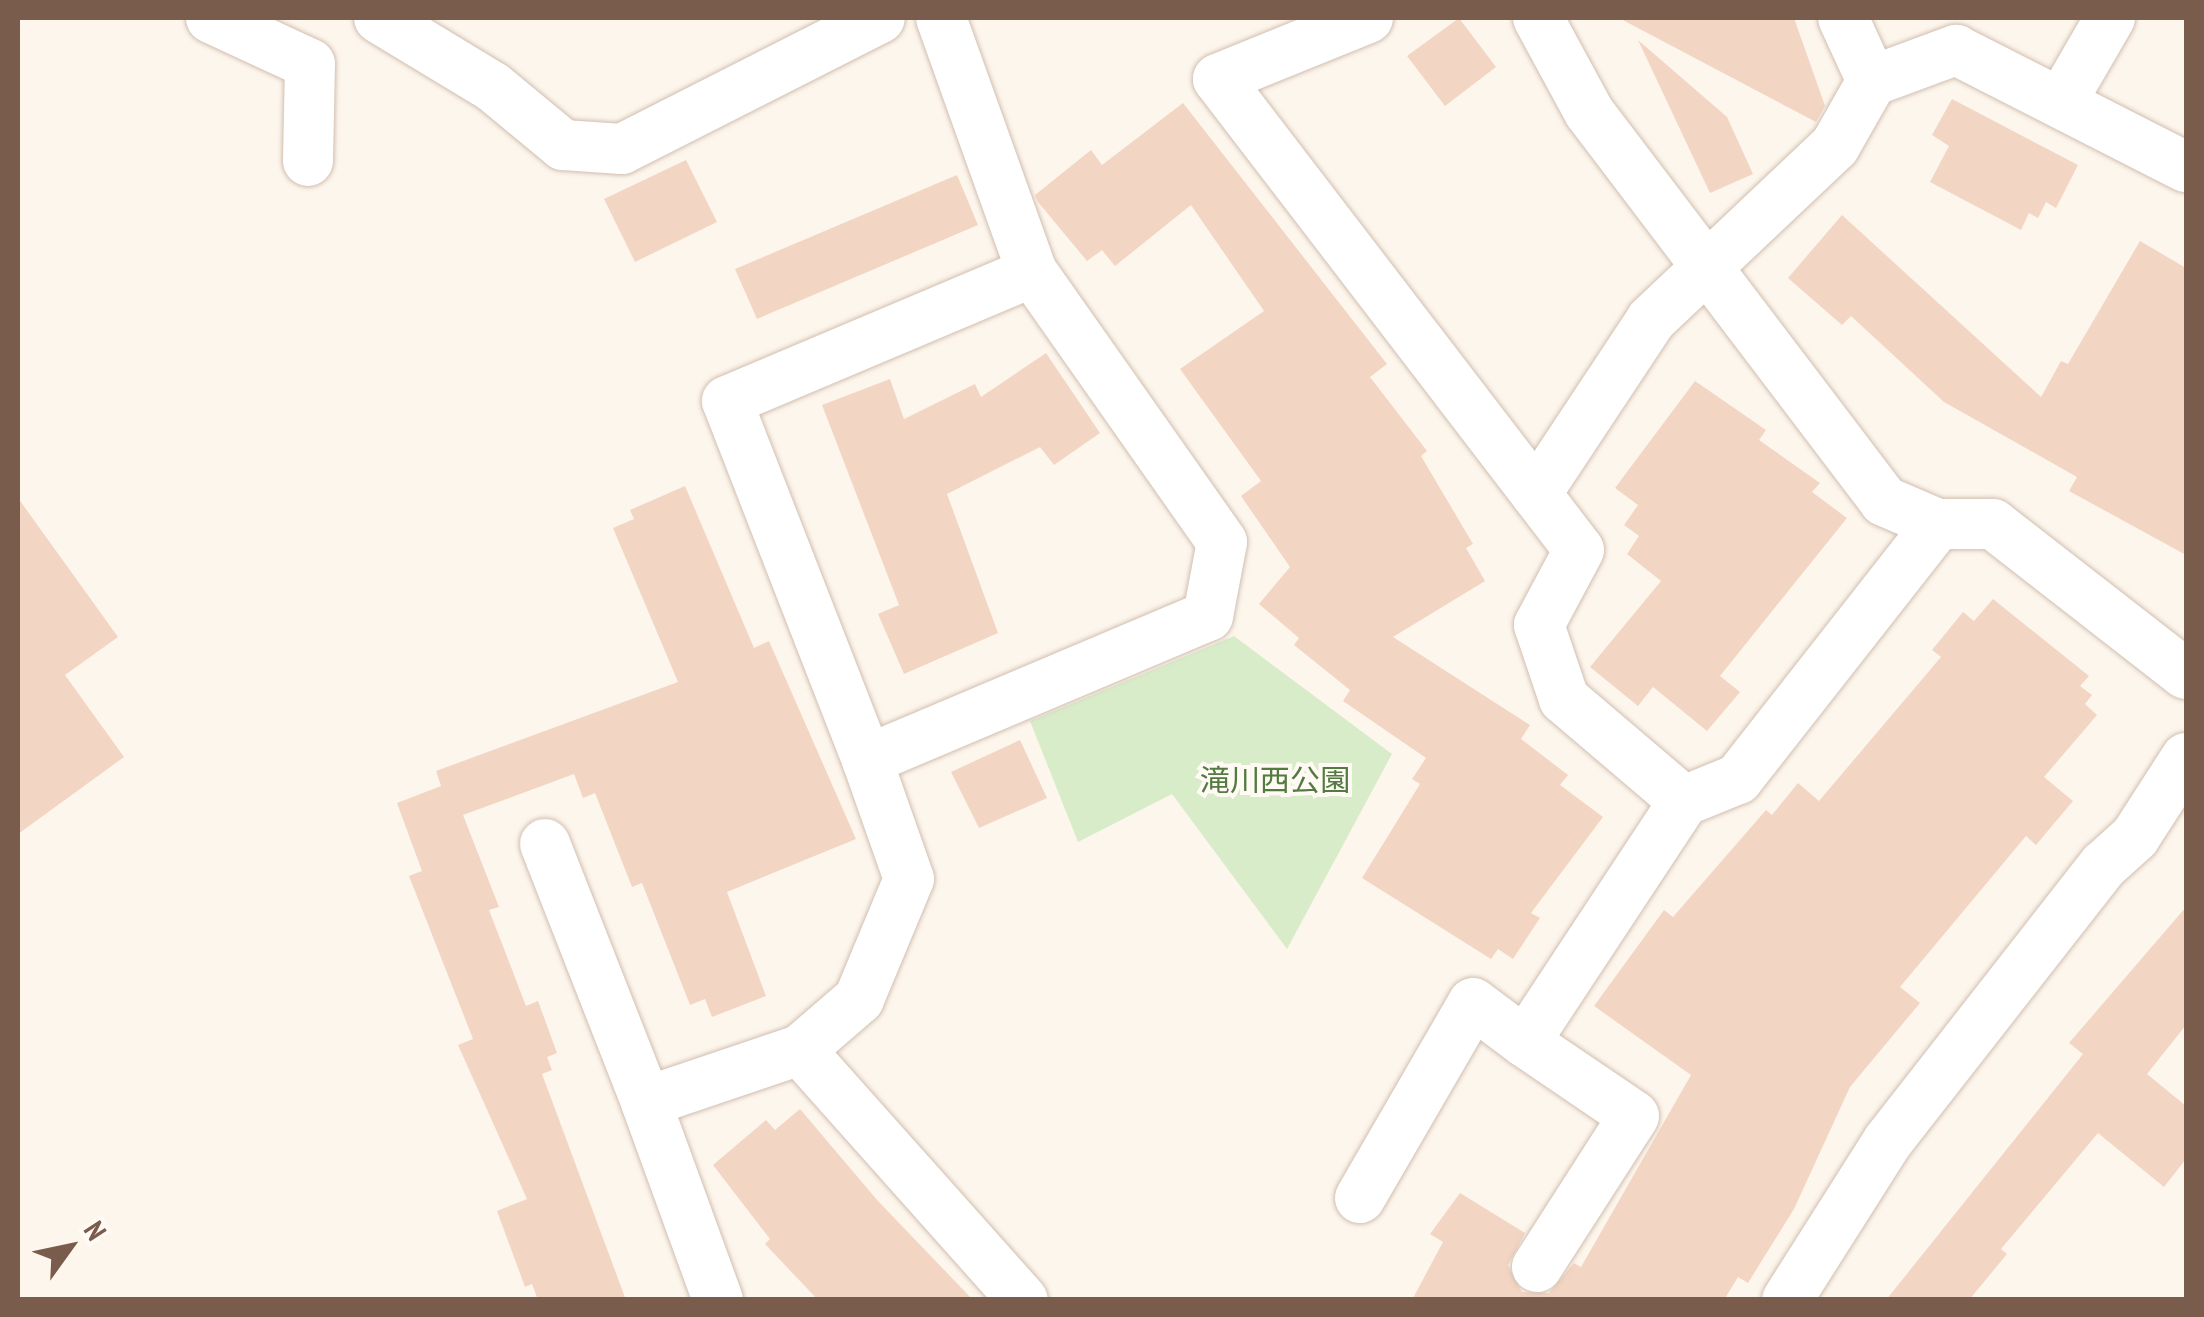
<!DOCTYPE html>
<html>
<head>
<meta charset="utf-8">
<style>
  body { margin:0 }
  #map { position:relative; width:2204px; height:1317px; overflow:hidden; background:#fdf6ec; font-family:"PT Sans Narrow","Noto Sans JP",sans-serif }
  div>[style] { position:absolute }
  .green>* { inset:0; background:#d8ecc9 }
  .building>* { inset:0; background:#f3d5c3 }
  .roads { filter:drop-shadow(0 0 2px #d1beb0) drop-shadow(0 0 2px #d1beb0) }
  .minor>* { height:50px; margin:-25px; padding:0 25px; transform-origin:25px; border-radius:25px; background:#fff }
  span { translate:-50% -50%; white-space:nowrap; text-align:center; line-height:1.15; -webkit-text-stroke:8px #fffaf3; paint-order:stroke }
  .park-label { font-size:30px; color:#537a41 }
  .frame { position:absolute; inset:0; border:20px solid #7a5c4d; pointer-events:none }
  .north { position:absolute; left:20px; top:1197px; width:100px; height:100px; -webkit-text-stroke:8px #fffaf3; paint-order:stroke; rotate:57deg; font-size:28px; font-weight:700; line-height:40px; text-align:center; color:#7a5c4d }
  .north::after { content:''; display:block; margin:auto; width:35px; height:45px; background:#7a5c4d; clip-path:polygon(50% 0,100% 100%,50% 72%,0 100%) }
</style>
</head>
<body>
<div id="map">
  <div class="green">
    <div style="clip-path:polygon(1234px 636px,1392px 754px,1287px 949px,1172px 794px,1078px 842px,1030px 721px)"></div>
  </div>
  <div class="building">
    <div style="clip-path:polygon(1459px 18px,1496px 67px,1445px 106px,1407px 56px)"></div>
    <div style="clip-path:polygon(1619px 18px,1794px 18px,1825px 106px,1816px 122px)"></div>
    <div style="clip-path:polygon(1638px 40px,1727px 117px,1753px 174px,1710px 193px)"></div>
    <div style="clip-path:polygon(1952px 99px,2078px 165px,2056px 208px,2046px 202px,2038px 218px,2029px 213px,2021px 230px,1930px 182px,1949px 146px,1932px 135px)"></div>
    <div style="clip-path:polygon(1183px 103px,1387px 364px,1370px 377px,1427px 451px,1421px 456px,1473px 544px,1466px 548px,1485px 581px,1393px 637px,1530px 725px,1521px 739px,1568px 775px,1560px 785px,1603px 817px,1531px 913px,1540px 918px,1513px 959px,1498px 949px,1491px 959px,1362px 878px,1420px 784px,1412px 779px,1426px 758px,1343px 701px,1350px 690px,1294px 645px,1299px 638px,1259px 604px,1290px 567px,1241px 496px,1261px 481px,1180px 369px,1264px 311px,1191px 205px,1115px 266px,1102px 250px,1087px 261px,1038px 202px,1035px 195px,1091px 150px,1102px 165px)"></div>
    <div style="clip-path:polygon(686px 160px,717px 222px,635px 262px,604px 199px)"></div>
    <div style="clip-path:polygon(957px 175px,978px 225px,757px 319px,735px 269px)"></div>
    <div style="clip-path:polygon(1842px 215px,2041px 397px,2061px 361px,2068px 364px,2140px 241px,2186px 268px,2186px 555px,2069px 491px,2077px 477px,1944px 402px,1851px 316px,1842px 325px,1788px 278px)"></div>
    <div style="clip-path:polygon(1046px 353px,1100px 433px,1054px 465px,1040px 447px,947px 494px,998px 633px,904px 674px,878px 614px,899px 605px,822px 405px,890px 379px,904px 419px,975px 384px,981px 397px)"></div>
    <div style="clip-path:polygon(1695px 381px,1766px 430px,1759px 440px,1820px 483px,1812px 492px,1847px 518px,1720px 676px,1740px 692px,1707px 731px,1653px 687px,1638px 706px,1590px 667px,1661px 581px,1627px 554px,1639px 536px,1624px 525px,1638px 505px,1615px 488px)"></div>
    <div style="clip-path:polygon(685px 486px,754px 648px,769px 641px,856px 839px,727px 892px,766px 996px,712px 1017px,705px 999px,690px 1005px,642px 883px,632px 887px,595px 793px,583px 798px,574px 774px,463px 815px,499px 907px,489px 910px,526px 1006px,538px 1001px,557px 1053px,547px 1057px,552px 1070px,542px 1074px,626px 1300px,538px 1300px,532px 1284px,525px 1287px,497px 1211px,527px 1199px,458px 1045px,473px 1039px,409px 876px,422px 871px,397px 803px,441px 786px,436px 771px,678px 682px,613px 528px,634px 519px,630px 510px)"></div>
    <div style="clip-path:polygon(18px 498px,118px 637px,65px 675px,124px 757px,18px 834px)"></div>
    <div style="clip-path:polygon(1993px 599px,2089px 676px,2080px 686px,2092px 695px,2085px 704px,2097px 715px,2044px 777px,2073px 801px,2036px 845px,2026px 836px,1900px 987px,1920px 1003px,1850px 1087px,1794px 1209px,1748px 1283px,1738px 1277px,1724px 1300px,1412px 1300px,1443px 1242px,1430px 1234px,1460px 1193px,1525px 1233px,1508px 1265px,1522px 1292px,1549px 1293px,1574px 1263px,1581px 1267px,1691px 1075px,1594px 1006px,1664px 910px,1673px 917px,1766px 810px,1772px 815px,1798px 783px,1819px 801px,1941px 657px,1932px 650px,1963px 612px,1974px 621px)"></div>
    <div style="clip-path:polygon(1020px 740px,1047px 798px,979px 828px,951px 772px)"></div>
    <div style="clip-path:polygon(2186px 907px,2186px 1025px,2147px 1074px,2186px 1106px,2186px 1159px,2164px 1187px,2098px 1133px,2001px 1249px,2007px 1254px,1969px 1300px,1886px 1300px,2083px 1054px,2069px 1043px)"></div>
    <div style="clip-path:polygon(800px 1109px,878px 1201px,973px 1300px,818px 1300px,765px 1244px,770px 1239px,713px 1165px,766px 1120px,775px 1130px)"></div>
  </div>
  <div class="roads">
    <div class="minor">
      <div style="left:211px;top:18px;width:109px;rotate:24.9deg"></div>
      <div style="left:310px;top:64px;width:97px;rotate:91.2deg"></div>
      <div style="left:379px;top:18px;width:133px;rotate:31.2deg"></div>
      <div style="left:493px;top:87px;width:91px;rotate:39.6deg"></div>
      <div style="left:563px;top:145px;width:59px;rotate:3.9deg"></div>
      <div style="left:622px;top:149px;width:289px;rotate:-26.9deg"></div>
      <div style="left:1368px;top:18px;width:162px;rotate:157.9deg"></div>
      <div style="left:1218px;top:79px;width:593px;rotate:52.53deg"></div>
      <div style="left:1579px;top:550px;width:85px;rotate:118.1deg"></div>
      <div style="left:1539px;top:625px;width:78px;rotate:71.3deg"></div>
      <div style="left:1564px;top:699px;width:157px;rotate:40.4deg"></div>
      <div style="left:1538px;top:18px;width:107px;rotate:61.5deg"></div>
      <div style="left:1589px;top:112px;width:488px;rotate:52.8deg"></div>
      <div style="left:1884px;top:501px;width:59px;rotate:23.1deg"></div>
      <div style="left:1938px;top:524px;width:55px"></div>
      <div style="left:1993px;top:524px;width:244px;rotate:37.9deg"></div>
      <div style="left:1872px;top:81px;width:90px;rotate:-20.3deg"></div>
      <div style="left:1956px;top:50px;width:258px;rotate:27deg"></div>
      <div style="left:2063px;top:99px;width:94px;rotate:-59.9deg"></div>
      <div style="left:1536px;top:494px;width:209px;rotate:-56.5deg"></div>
      <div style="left:1651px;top:320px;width:253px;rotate:-43.4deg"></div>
      <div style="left:1835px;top:146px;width:75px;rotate:-60.4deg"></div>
      <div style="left:1872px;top:81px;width:69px;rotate:-114.7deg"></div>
      <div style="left:867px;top:760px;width:385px;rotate:-111.3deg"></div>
      <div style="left:727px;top:401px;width:331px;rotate:-22.9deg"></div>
      <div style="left:545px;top:844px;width:277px;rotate:68.6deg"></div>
      <div style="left:800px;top:1050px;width:335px;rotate:48.3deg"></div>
      <div style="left:1360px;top:1198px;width:225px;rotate:-59.9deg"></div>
      <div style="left:1473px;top:1003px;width:65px;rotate:36.9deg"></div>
      <div style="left:1537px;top:1267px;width:179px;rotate:-57.3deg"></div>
      <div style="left:1634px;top:1116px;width:132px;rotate:-145.8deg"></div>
      <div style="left:1525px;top:1042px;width:289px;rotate:-56.6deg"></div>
      <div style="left:1684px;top:801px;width:58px;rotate:-22.2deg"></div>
      <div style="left:1738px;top:779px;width:324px;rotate:-51.9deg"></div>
      <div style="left:718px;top:1300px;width:211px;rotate:-110deg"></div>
      <div style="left:646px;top:1102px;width:163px;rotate:-18.7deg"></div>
      <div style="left:800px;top:1050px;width:78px;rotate:-40.8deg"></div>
      <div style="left:859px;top:999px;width:130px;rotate:-67.4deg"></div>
      <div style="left:909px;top:879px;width:126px;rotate:-109.4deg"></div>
      <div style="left:867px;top:760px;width:370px;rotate:-22.9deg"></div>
      <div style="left:1208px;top:616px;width:75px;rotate:-79.3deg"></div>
      <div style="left:1222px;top:542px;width:330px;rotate:-125.1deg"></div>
      <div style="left:1032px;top:272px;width:270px;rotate:-109.7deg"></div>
      <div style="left:1787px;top:1300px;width:188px;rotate:-57.6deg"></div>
      <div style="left:1888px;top:1141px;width:350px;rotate:-52deg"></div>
      <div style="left:2104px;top:865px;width:42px;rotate:-42.1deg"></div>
      <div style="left:2135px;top:837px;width:94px;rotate:-57.2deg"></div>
    </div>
  </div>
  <div class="park-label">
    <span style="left:1275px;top:780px">滝川西公園</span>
  </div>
  <div class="frame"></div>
  <div class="north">N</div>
</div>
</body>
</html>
